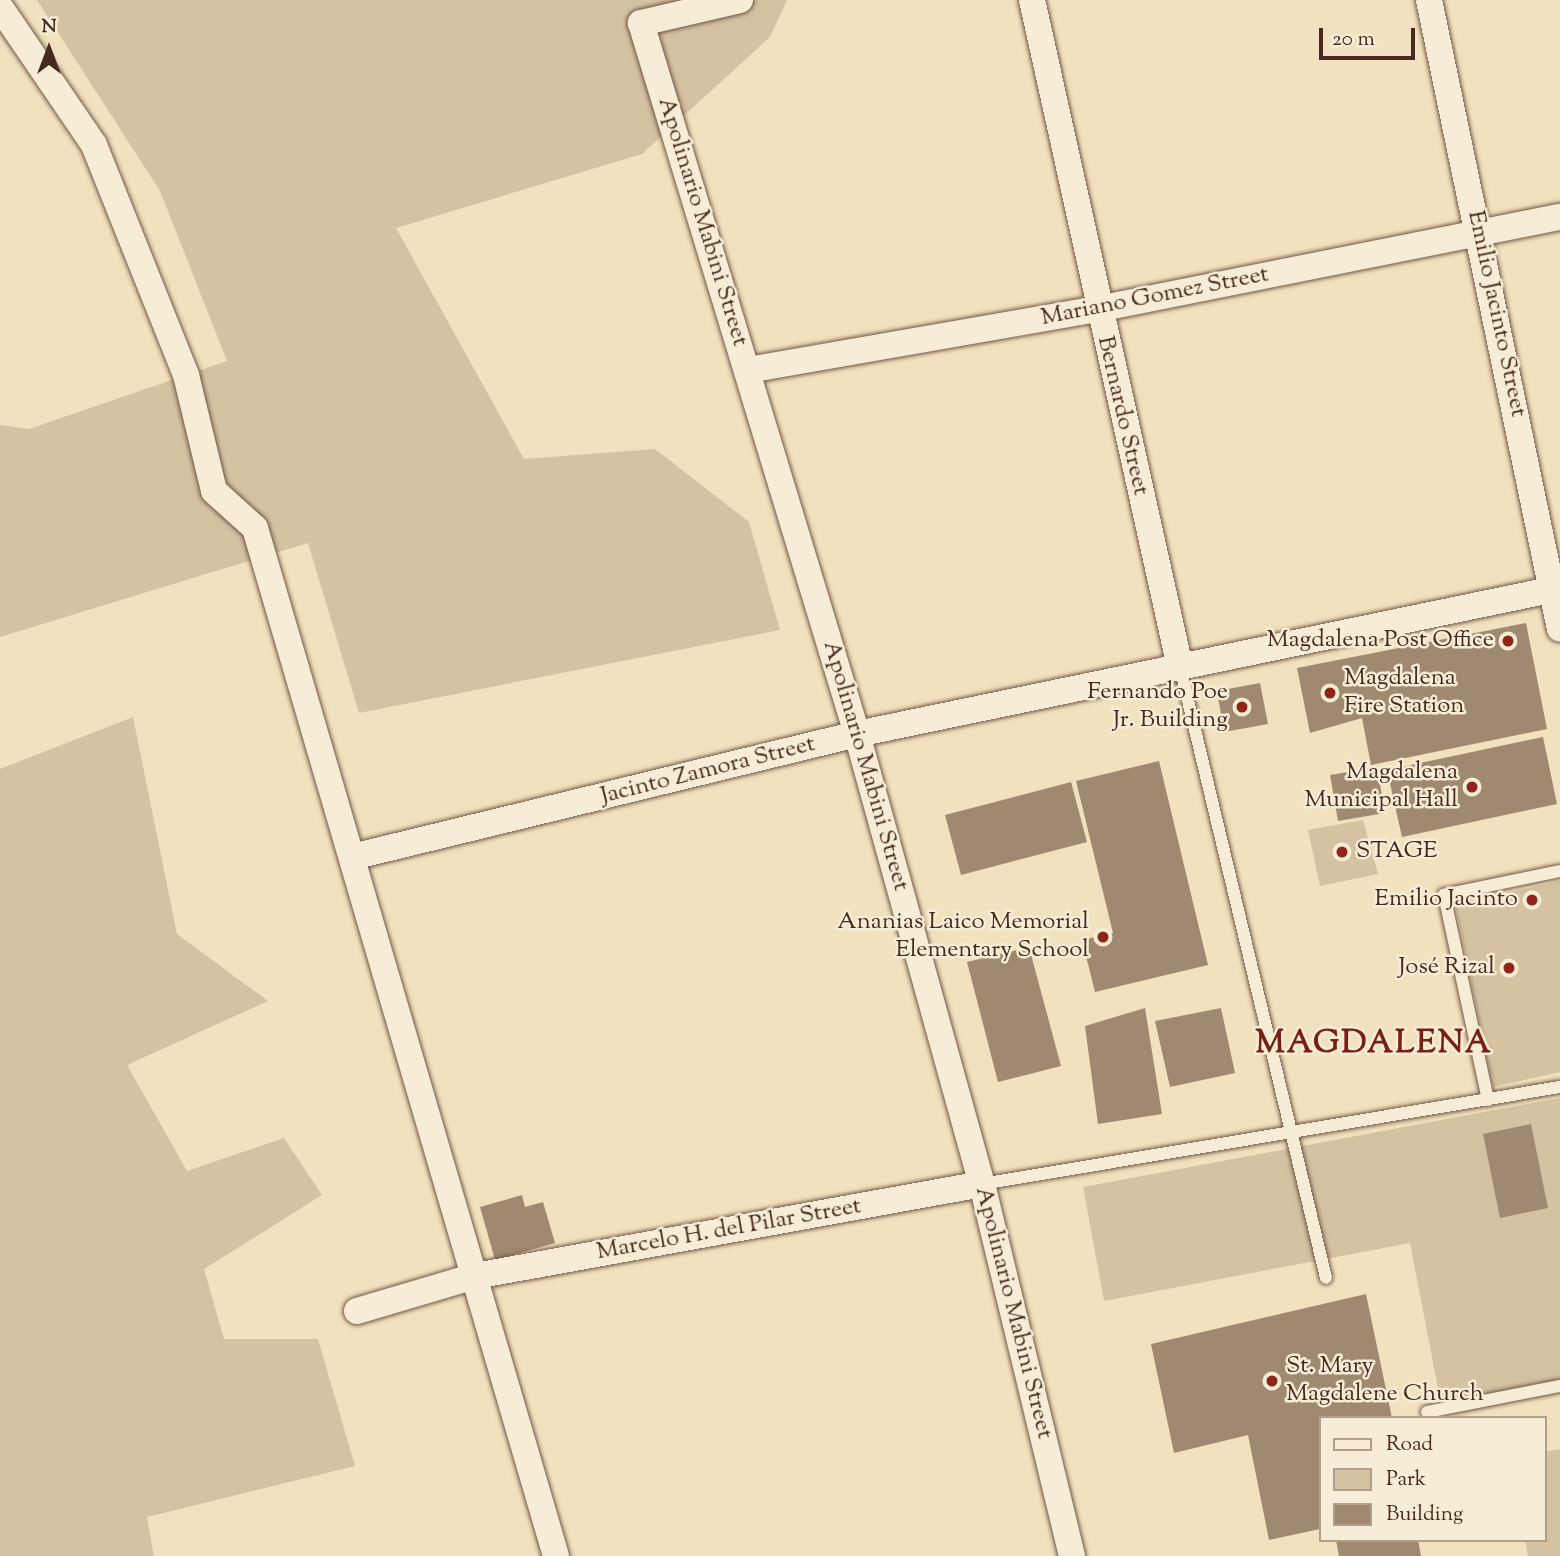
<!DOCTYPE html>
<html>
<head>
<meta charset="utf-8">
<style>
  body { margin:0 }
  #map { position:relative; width:1560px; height:1556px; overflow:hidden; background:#f2e1be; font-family:"Sorts Mill Goudy",serif }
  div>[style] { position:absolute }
  .green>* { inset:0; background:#d5c2a3 }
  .building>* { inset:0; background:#a08971 }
  .roads { filter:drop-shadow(0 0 2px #725745) drop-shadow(0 0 2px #725745) }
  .service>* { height:12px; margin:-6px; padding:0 6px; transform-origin:6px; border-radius:6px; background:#f7ecd5 }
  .minor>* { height:26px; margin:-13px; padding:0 13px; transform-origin:13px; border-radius:13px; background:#f7ecd5 }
  .dots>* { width:19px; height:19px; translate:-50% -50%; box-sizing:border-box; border:4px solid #f7ecd5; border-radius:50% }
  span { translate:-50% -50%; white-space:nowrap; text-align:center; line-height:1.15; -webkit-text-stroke:5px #f7ecd5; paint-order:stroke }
  .street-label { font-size:24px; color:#47291d }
  .poi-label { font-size:24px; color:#47291d }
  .right { translate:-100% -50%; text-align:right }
  .left { translate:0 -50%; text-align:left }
  .district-label { font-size:32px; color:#7a1f14; font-weight:700; letter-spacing:2px }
  .legend { position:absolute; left:1319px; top:1416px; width:228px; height:126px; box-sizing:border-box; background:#f7ecd5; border:2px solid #b19e8b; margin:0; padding:9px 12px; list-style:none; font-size:21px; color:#47291d }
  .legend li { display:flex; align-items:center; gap:14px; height:35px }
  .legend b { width:35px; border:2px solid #b19e8b }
  .north { position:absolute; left:14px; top:14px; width:70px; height:70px; -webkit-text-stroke:5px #f7ecd5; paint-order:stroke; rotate:0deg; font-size:19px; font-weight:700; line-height:28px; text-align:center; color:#47291d }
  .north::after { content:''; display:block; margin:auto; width:24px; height:32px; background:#47291d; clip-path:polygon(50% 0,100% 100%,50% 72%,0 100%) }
  .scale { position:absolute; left:1319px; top:28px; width:96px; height:32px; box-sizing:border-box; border:4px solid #47291d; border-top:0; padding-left:9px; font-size:21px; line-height:24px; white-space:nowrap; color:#47291d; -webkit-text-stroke:5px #f7ecd5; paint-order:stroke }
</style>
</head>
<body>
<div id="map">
  <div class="green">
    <div style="clip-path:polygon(37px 0,787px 0,770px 37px,642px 154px,396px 228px,524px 459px,655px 449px,749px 522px,780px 630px,359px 713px,308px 543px,0 637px,0 425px,29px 429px,227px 361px,160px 191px)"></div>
    <div style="clip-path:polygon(133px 717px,177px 934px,268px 1001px,127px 1065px,187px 1171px,284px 1138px,322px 1195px,204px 1269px,224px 1339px,318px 1339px,355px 1466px,147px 1517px,154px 1556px,0 1556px,0 769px)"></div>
    <div style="clip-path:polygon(1363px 820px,1378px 874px,1320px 886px,1308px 830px)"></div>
    <div style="clip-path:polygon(1560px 881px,1560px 1072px,1493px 1087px,1455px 904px)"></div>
    <div style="clip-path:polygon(1560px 1098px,1560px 1382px,1441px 1404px,1410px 1243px,1104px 1301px,1083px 1187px)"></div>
    <div style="clip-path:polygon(1560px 1449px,1560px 1556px,1528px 1556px,1525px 1540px,1544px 1540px,1544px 1452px)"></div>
  </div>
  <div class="building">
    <div style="clip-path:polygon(1526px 623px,1547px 729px,1371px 765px,1362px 718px,1310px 733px,1297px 668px)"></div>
    <div style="clip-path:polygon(1260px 683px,1268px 724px,1224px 732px,1217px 691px)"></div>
    <div style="clip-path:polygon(1543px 737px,1557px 804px,1402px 837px,1387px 770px)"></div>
    <div style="clip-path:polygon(1159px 761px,1208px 965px,1095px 992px,1082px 940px,1113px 933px,1076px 781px)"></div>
    <div style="clip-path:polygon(1377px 767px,1385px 813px,1338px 821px,1330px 775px)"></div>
    <div style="clip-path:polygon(1071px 782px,1087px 842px,961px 875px,945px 815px)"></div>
    <div style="clip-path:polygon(1029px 947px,1061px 1066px,998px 1082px,967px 962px)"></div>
    <div style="clip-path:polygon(1145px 1008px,1162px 1114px,1098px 1124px,1085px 1026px)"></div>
    <div style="clip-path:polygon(1221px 1008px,1235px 1073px,1170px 1087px,1155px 1021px)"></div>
    <div style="clip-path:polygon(1531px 1124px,1548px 1208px,1500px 1218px,1483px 1134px)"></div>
    <div style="clip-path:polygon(522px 1195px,525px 1207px,543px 1202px,555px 1243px,495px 1260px,480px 1207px)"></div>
    <div style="clip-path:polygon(1366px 1294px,1392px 1418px,1320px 1418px,1320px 1529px,1269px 1540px,1248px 1435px,1174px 1453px,1151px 1344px)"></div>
    <div style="clip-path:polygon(1336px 1540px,1418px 1540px,1421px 1556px,1339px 1556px)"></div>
  </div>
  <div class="roads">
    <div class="service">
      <div style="left:1180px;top:667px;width:628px;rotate:76.56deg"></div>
      <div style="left:1488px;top:1100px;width:210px;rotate:-102.1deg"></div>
      <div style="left:1444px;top:895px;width:118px;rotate:-11.7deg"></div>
      <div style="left:982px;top:1184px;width:586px;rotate:-9.53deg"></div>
      <div style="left:1427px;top:1412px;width:136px;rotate:-11.1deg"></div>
    </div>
    <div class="minor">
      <div style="left:740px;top:0;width:102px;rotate:166.9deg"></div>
      <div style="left:641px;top:23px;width:743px;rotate:73.1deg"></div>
      <div style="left:857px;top:734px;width:467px;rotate:74.5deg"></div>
      <div style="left:982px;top:1184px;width:383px;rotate:76.4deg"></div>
      <div style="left:1032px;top:0;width:683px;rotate:77.49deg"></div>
      <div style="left:1429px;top:0;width:642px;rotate:78.24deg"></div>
      <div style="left:0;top:7px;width:167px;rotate:55.7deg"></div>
      <div style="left:94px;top:145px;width:248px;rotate:68.2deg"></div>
      <div style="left:186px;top:375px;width:119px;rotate:76.4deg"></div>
      <div style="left:214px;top:491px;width:55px;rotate:42.1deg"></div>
      <div style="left:255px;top:528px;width:1071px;rotate:73.68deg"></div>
      <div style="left:748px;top:370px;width:355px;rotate:-9.9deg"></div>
      <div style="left:1098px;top:309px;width:471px;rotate:-11.3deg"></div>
      <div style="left:352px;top:857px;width:520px;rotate:-13.69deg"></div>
      <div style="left:857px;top:734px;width:718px;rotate:-11.73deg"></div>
      <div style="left:357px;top:1311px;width:123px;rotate:-16.5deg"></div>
      <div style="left:475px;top:1276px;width:515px;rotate:-10.28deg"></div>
    </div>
  </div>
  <div class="dots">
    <div style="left:1508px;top:641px;background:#8f2418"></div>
    <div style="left:1330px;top:693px;background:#8f2418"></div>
    <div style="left:1242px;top:707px;background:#8f2418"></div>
    <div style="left:1472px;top:787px;background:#8f2418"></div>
    <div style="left:1342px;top:852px;background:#8f2418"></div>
    <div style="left:1532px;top:900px;background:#8f2418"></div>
    <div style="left:1103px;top:937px;background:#8f2418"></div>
    <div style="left:1509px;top:968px;background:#8f2418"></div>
    <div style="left:1272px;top:1381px;background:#8f2418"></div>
  </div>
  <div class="street-label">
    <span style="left:702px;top:222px;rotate:73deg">Apolinario Mabini Street</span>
    <span style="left:1155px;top:297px;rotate:-11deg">Mariano Gomez Street</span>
    <span style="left:1496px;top:314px;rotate:78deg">Emilio Jacinto Street</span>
    <span style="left:1122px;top:416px;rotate:77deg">Bernardo Street</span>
    <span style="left:865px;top:766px;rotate:74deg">Apolinario Mabini Street</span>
    <span style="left:708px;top:771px;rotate:-14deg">Jacinto Zamora Street</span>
    <span style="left:729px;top:1230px;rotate:-10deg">Marcelo H. del Pilar Street</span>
    <span style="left:1013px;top:1313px;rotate:76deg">Apolinario Mabini Street</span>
  </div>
  <div class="poi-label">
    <span class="right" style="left:1494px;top:641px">Magdalena Post Office</span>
    <span class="left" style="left:1344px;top:693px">Magdalena<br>Fire Station</span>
    <span class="right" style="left:1228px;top:707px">Fernando Poe<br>Jr. Building</span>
    <span class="right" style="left:1458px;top:787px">Magdalena<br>Municipal Hall</span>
    <span class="left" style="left:1356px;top:852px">STAGE</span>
    <span class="right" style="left:1518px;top:900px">Emilio Jacinto</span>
    <span class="right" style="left:1089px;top:937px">Ananias Laico Memorial<br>Elementary School</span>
    <span class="right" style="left:1495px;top:968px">José Rizal</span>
    <span class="left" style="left:1286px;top:1381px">St. Mary<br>Magdalene Church</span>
  </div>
  <div class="district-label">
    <span style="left:1374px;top:1044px">MAGDALENA</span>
  </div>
  <ul class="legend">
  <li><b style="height:9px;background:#f7ecd5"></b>Road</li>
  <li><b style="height:19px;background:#d5c2a3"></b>Park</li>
  <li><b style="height:19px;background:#a08971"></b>Building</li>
  </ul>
  <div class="north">N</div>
  <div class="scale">20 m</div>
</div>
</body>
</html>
